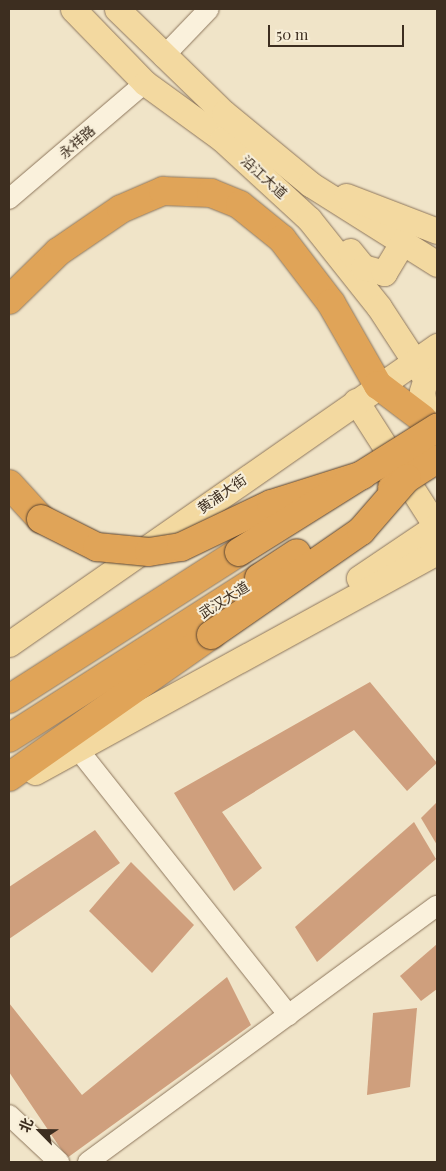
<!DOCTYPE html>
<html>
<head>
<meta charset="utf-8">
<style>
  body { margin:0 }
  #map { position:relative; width:446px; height:1171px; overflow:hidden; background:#f0e4c8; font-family:"Playfair Display","Noto Sans SC",serif }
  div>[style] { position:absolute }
  .building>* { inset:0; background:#cf9f7d }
  .roads { filter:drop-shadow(0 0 1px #8d765c) drop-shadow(0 0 1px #8d765c) }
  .minor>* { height:20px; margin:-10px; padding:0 10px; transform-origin:10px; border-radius:10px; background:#faf1dc }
  .major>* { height:25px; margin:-12.5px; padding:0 12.5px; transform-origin:12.5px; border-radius:12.5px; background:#f3d9a0 }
  .highway>* { height:28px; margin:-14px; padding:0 14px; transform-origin:14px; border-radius:14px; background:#e0a458 }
  .bridges { filter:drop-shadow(0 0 1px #5b4430) drop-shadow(0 0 1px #5b4430) }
  .highway-bridge>* { height:28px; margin:-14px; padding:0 14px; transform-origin:14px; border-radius:14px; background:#e0a458 }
  span { translate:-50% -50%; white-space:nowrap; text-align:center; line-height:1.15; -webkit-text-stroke:4px #f7eed8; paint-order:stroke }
  .street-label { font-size:14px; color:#3d2e20 }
  .frame { position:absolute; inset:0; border:10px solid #3d2e20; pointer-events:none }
  .north { position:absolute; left:15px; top:1106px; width:50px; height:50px; -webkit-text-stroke:4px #f7eed8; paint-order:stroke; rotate:293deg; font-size:14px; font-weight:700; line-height:20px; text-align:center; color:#3d2e20 }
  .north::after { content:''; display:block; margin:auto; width:18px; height:22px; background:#3d2e20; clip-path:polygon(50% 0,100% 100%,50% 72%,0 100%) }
  .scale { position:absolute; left:268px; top:25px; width:136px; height:22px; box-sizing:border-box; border:2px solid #3d2e20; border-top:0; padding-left:6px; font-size:15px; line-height:18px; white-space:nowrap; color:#3d2e20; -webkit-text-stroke:4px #f7eed8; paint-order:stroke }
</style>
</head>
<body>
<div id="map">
  <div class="building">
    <div style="clip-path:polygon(370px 682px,437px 763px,407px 791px,354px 730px,222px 812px,262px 868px,234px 891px,174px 793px)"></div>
    <div style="clip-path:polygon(437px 802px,437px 845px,421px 818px)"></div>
    <div style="clip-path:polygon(414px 822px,436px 859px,317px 962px,295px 927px)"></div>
    <div style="clip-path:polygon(95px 830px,120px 863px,9px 939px,9px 887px)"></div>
    <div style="clip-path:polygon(131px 862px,194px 925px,152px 973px,89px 911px)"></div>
    <div style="clip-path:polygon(437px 944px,437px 989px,421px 1001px,400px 976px)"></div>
    <div style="clip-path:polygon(227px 977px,251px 1025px,67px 1158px,9px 1072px,9px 1003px,82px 1095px)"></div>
    <div style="clip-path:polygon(417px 1008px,410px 1087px,367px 1095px,373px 1013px)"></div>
  </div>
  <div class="roads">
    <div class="minor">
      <div style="left:163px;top:57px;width:66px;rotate:-46.2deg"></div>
      <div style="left:9px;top:199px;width:179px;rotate:-40.5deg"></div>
      <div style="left:77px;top:748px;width:341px;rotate:51.6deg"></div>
      <div style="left:9px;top:1115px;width:69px;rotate:43.2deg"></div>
      <div style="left:88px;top:1162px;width:433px;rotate:-36.3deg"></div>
    </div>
    <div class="major">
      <div style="left:73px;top:9px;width:103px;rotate:45.8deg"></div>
      <div style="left:145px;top:83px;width:95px;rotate:36deg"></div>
      <div style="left:222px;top:139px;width:118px;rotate:42.6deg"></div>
      <div style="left:309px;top:219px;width:112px;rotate:51.5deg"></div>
      <div style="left:379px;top:307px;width:82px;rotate:56.9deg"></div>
      <div style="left:117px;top:9px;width:149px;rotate:44.2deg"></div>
      <div style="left:224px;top:113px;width:112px;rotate:39.5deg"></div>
      <div style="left:310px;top:184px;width:150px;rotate:32.2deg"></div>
      <div style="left:346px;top:196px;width:97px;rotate:21deg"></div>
      <div style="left:350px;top:251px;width:21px;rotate:51deg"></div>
      <div style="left:363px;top:267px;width:22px;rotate:16deg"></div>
      <div style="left:384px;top:273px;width:35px;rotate:-59deg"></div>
      <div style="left:356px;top:401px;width:148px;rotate:57.4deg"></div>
      <div style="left:436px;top:526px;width:93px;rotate:146deg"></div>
      <div style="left:428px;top:433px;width:42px;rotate:-98.1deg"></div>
      <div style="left:422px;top:391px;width:31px;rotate:-73deg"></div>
      <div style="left:9px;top:644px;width:522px;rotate:-34.85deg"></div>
      <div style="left:35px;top:772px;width:458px;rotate:-28.7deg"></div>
    </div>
    <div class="highway">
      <div style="left:9px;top:300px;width:69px;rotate:-44.4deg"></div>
      <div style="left:58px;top:252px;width:76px;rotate:-34.3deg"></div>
      <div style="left:121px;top:209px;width:46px;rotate:-23.2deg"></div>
      <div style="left:163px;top:191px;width:48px;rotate:2.4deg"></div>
      <div style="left:211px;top:193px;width:31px;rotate:22deg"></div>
      <div style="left:240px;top:205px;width:54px;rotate:39deg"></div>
      <div style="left:282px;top:239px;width:81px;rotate:52.6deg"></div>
      <div style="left:331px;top:303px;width:95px;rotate:60.2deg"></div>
      <div style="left:378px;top:385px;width:56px;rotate:37.1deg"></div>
      <div style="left:9px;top:484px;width:47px;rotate:47.6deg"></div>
      <div style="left:9px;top:699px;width:273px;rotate:-32.6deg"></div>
      <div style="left:9px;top:738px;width:297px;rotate:-32.6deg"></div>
      <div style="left:9px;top:777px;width:247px;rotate:-35.1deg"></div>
    </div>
  </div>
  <div class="bridges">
    <div class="highway-bridge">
      <div style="left:392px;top:488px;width:54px;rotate:-32.8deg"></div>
      <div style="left:41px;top:519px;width:63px;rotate:26.6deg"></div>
      <div style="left:97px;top:547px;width:52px;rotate:5.5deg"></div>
      <div style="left:149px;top:552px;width:32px;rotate:-9deg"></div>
      <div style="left:181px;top:547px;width:100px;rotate:-25.5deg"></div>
      <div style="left:271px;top:504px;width:96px;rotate:-17.5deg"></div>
      <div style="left:239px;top:552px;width:234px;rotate:-32.1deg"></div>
      <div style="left:259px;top:578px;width:45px;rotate:-33.3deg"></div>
      <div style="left:211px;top:635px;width:183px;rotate:-34.7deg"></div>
      <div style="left:361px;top:531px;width:70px;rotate:-49deg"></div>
    </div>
  </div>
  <div class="street-label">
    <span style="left:77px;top:142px;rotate:-41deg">永祥路</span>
    <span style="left:264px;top:177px;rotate:42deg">沿江大道</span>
    <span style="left:222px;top:494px;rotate:-35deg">黄浦大街</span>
    <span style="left:224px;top:600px;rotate:-32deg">武汉大道</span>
  </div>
  <div class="frame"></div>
  <div class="north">北</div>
  <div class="scale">50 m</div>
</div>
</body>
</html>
